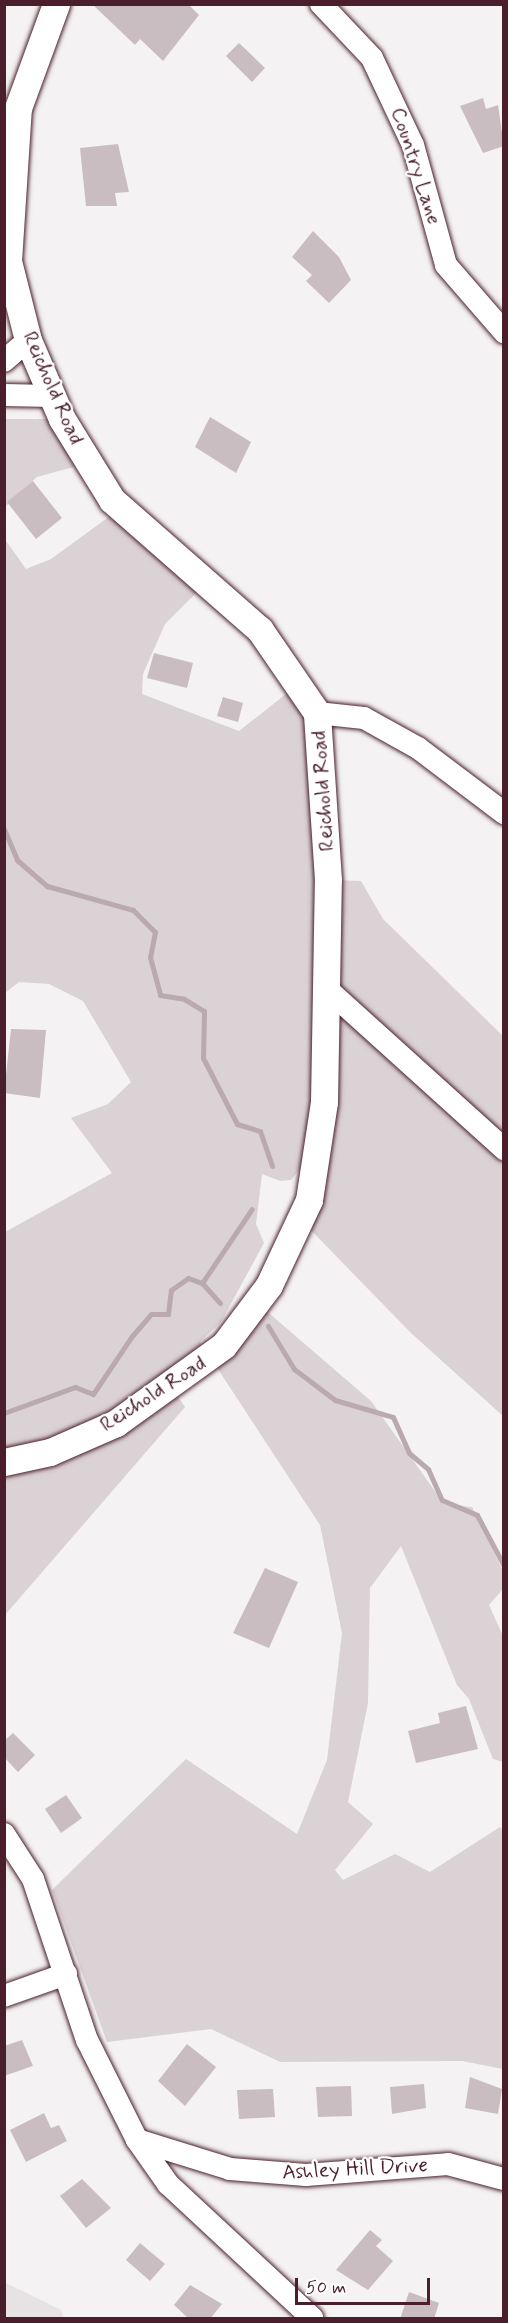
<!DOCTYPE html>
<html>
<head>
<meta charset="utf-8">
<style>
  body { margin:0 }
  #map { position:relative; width:508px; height:2323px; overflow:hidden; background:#f4f2f2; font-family:Mynerve,sans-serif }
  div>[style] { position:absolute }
  .built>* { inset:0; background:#e7e2e3 }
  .green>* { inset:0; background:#dbd2d5 }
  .stream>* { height:5px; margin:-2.5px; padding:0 2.5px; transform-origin:2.5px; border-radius:2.5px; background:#baa9ae }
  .building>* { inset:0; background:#cabdc1 }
  .roads { filter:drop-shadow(0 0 2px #4a1f2b) drop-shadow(0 0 2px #4a1f2b) }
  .minor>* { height:22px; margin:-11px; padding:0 11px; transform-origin:11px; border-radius:11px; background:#fff }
  .tertiary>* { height:27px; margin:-13.5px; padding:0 13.5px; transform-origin:13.5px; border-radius:13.5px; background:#fff }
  span { translate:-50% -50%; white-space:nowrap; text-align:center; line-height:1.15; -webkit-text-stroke:4.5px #fff; paint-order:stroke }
  .street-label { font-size:21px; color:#4a1f2b }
  .frame { position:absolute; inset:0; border:6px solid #4a1f2b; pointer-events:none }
  .scale { position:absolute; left:295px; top:2278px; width:135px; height:27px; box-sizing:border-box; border:3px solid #4a1f2b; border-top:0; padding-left:8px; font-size:18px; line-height:21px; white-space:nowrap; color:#4a1f2b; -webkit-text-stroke:4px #fff; paint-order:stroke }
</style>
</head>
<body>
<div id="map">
  <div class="built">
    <div style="clip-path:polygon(4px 2282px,61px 2310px,63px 2318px,5px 2318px)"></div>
  </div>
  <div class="green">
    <div style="clip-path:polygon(5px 419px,62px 419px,88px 463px,37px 477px,5px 507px)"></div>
    <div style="clip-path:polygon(121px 508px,206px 583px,165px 624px,143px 674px,142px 694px,239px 731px,300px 683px,328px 880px,361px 881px,383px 919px,503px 1036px,503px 1416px,411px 1333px,300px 1219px,313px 1174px,300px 1169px,291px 1180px,280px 1181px,262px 1174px,256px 1224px,264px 1243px,221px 1322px,200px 1342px,210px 1357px,256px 1302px,371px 1401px,444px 1504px,472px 1507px,503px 1571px,503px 1589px,489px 1605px,503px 1636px,503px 1762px,493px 1759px,469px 1699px,457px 1685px,401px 1546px,370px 1588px,368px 1703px,348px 1802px,373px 1824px,335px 1870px,343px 1880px,395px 1854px,430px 1872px,500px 1827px,503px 1830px,503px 2069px,462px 2061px,280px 2062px,211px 2029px,107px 2042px,52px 1890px,186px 1759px,297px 1834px,327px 1760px,342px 1633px,320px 1525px,210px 1357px,171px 1387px,185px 1407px,5px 1615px,5px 1232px,112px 1173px,71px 1118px,108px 1104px,131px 1082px,83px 1001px,49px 984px,19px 982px,5px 993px,4px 538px,26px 569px,51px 559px)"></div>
  </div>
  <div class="stream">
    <div style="left:4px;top:829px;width:34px;rotate:67deg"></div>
    <div style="left:17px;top:860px;width:40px;rotate:41deg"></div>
    <div style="left:47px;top:886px;width:89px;rotate:15.6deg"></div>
    <div style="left:133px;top:910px;width:31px;rotate:45deg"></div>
    <div style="left:155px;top:932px;width:25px;rotate:101deg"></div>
    <div style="left:150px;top:957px;width:39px;rotate:75deg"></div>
    <div style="left:160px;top:995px;width:24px;rotate:9deg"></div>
    <div style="left:184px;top:999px;width:23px;rotate:31deg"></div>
    <div style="left:204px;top:1011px;width:47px;rotate:91.2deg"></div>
    <div style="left:203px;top:1058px;width:74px;rotate:62.7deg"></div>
    <div style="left:237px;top:1124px;width:24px;rotate:17deg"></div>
    <div style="left:260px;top:1131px;width:37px;rotate:71deg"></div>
    <div style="left:202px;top:1283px;width:89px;rotate:-56deg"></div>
    <div style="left:268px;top:1326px;width:50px;rotate:58.8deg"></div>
    <div style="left:294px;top:1369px;width:51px;rotate:37.1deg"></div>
    <div style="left:335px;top:1400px;width:60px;rotate:16.3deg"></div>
    <div style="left:393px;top:1417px;width:39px;rotate:66deg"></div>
    <div style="left:409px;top:1453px;width:25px;rotate:40deg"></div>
    <div style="left:428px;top:1469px;width:34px;rotate:66deg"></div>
    <div style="left:442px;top:1500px;width:38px;rotate:23deg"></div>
    <div style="left:477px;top:1515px;width:58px;rotate:62.1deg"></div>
    <div style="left:4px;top:1413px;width:76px;rotate:-20.1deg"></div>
    <div style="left:75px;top:1387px;width:19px;rotate:21deg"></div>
    <div style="left:93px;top:1394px;width:70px;rotate:-56.1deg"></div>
    <div style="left:132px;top:1336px;width:29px;rotate:-49deg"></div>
    <div style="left:151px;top:1314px;width:17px"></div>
    <div style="left:168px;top:1314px;width:24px;rotate:-83deg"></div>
    <div style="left:171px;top:1290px;width:21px;rotate:-35deg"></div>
    <div style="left:188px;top:1278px;width:15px;rotate:20deg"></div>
    <div style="left:202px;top:1283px;width:27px;rotate:48deg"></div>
  </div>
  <div class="building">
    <div style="clip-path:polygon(92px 4px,188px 4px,199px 15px,163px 61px,140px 39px,135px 45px)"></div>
    <div style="clip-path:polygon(239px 43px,265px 68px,252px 82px,226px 56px)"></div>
    <div style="clip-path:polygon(483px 98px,486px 109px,498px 105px,504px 146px,483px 153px,460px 106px)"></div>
    <div style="clip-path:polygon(118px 144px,129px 192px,115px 193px,117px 206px,86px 206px,80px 148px)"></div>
    <div style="clip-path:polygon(313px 231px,339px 257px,351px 280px,329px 303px,306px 281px,312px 275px,292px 257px)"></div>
    <div style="clip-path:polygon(210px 417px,251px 442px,236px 473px,195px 447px)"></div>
    <div style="clip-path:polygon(33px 481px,62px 518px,36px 539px,7px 502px)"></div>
    <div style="clip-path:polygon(154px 653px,193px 663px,187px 688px,147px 678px)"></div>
    <div style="clip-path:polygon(223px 697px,243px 703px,238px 722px,217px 716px)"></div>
    <div style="clip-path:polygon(11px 1029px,46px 1030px,40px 1098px,4px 1093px)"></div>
    <div style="clip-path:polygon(265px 1568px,298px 1582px,269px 1648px,233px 1633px)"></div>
    <div style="clip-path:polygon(466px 1706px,478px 1749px,416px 1763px,408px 1731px,440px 1723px,438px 1713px)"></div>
    <div style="clip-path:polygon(13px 1733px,35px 1755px,18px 1772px,4px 1757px,4px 1741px)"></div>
    <div style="clip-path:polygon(66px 1795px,82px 1818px,61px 1833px,45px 1809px)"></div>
    <div style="clip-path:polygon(22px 2040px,33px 2066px,4px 2076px,4px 2046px)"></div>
    <div style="clip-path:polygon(187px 2044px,216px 2067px,185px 2106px,158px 2081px)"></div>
    <div style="clip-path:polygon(470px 2077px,502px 2089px,498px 2114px,465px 2108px)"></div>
    <div style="clip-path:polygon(424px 2084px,426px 2108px,392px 2114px,390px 2087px)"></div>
    <div style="clip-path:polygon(351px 2086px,352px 2116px,318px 2117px,316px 2087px)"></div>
    <div style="clip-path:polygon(273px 2089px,275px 2117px,239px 2119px,237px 2090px)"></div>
    <div style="clip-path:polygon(44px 2113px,51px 2128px,59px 2125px,67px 2141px,26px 2162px,10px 2130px)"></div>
    <div style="clip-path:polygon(82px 2179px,111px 2208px,86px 2228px,60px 2196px)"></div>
    <div style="clip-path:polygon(370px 2230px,382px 2240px,376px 2246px,393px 2261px,368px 2290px,336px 2270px)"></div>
    <div style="clip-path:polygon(140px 2243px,165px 2264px,150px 2281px,126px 2260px)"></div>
    <div style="clip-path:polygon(190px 2285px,222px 2304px,210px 2319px,189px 2319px,174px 2305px)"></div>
    <div style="clip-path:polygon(409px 2292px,439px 2303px,434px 2319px,400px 2319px)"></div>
  </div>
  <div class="roads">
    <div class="minor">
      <div style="left:321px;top:4px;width:74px;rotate:46.6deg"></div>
      <div style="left:372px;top:58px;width:96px;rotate:64.8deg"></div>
      <div style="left:413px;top:145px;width:124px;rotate:74.6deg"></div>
      <div style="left:446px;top:265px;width:89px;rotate:49.1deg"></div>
      <div style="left:4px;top:361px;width:32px;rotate:-41deg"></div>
      <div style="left:4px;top:395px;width:48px;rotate:1.2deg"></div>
      <div style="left:317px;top:713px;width:47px;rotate:6.1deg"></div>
      <div style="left:364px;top:718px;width:62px;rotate:29.1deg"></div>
      <div style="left:418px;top:748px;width:108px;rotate:37.1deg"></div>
      <div style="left:327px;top:989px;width:239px;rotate:42.1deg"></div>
      <div style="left:4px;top:1834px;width:54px;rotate:57.2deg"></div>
      <div style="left:33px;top:1879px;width:170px;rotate:71.5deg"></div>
      <div style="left:87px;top:2040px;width:112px;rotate:63.4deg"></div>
      <div style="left:137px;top:2140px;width:54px;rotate:54.8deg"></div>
      <div style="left:168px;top:2184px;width:197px;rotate:42.9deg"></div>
      <div style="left:4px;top:1996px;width:66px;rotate:-19.5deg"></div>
      <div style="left:137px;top:2140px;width:97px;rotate:17.3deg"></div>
      <div style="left:230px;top:2169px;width:76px;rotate:4.5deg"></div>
      <div style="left:306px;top:2175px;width:142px;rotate:-4.4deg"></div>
      <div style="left:448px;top:2164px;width:58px;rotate:15deg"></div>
    </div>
    <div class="tertiary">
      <div style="left:4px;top:1462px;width:47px;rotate:-12.3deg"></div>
      <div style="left:50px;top:1452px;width:72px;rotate:-23.7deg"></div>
      <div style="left:116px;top:1423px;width:133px;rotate:-35.8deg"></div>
      <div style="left:224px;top:1345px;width:75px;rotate:-53.1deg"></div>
      <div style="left:269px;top:1285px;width:94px;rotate:-64.8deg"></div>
      <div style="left:309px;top:1200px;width:99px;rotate:-81.3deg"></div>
      <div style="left:324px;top:1102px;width:222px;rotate:-89deg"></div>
      <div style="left:328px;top:880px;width:167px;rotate:-93.8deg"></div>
      <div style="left:317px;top:713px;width:101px;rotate:-124.5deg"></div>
      <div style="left:260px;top:630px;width:197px;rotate:-138.7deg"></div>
      <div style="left:112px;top:500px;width:95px;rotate:-121.7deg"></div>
      <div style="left:62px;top:419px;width:86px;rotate:-113.3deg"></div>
      <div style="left:28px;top:340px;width:81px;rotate:-104.2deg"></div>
      <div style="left:8px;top:261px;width:153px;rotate:-86.3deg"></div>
      <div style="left:18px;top:108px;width:111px;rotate:-69.9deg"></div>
    </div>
  </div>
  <div class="street-label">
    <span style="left:416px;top:166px;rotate:72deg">Country Lane</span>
    <span style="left:53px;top:388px;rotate:66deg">Reichold Road</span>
    <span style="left:323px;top:791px;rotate:-94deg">Reichold Road</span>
    <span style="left:153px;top:1394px;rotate:-33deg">Reichold Road</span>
    <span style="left:355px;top:2169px;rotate:-3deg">Ashley Hill Drive</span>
  </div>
  <div class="frame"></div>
  <div class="scale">50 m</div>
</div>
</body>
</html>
